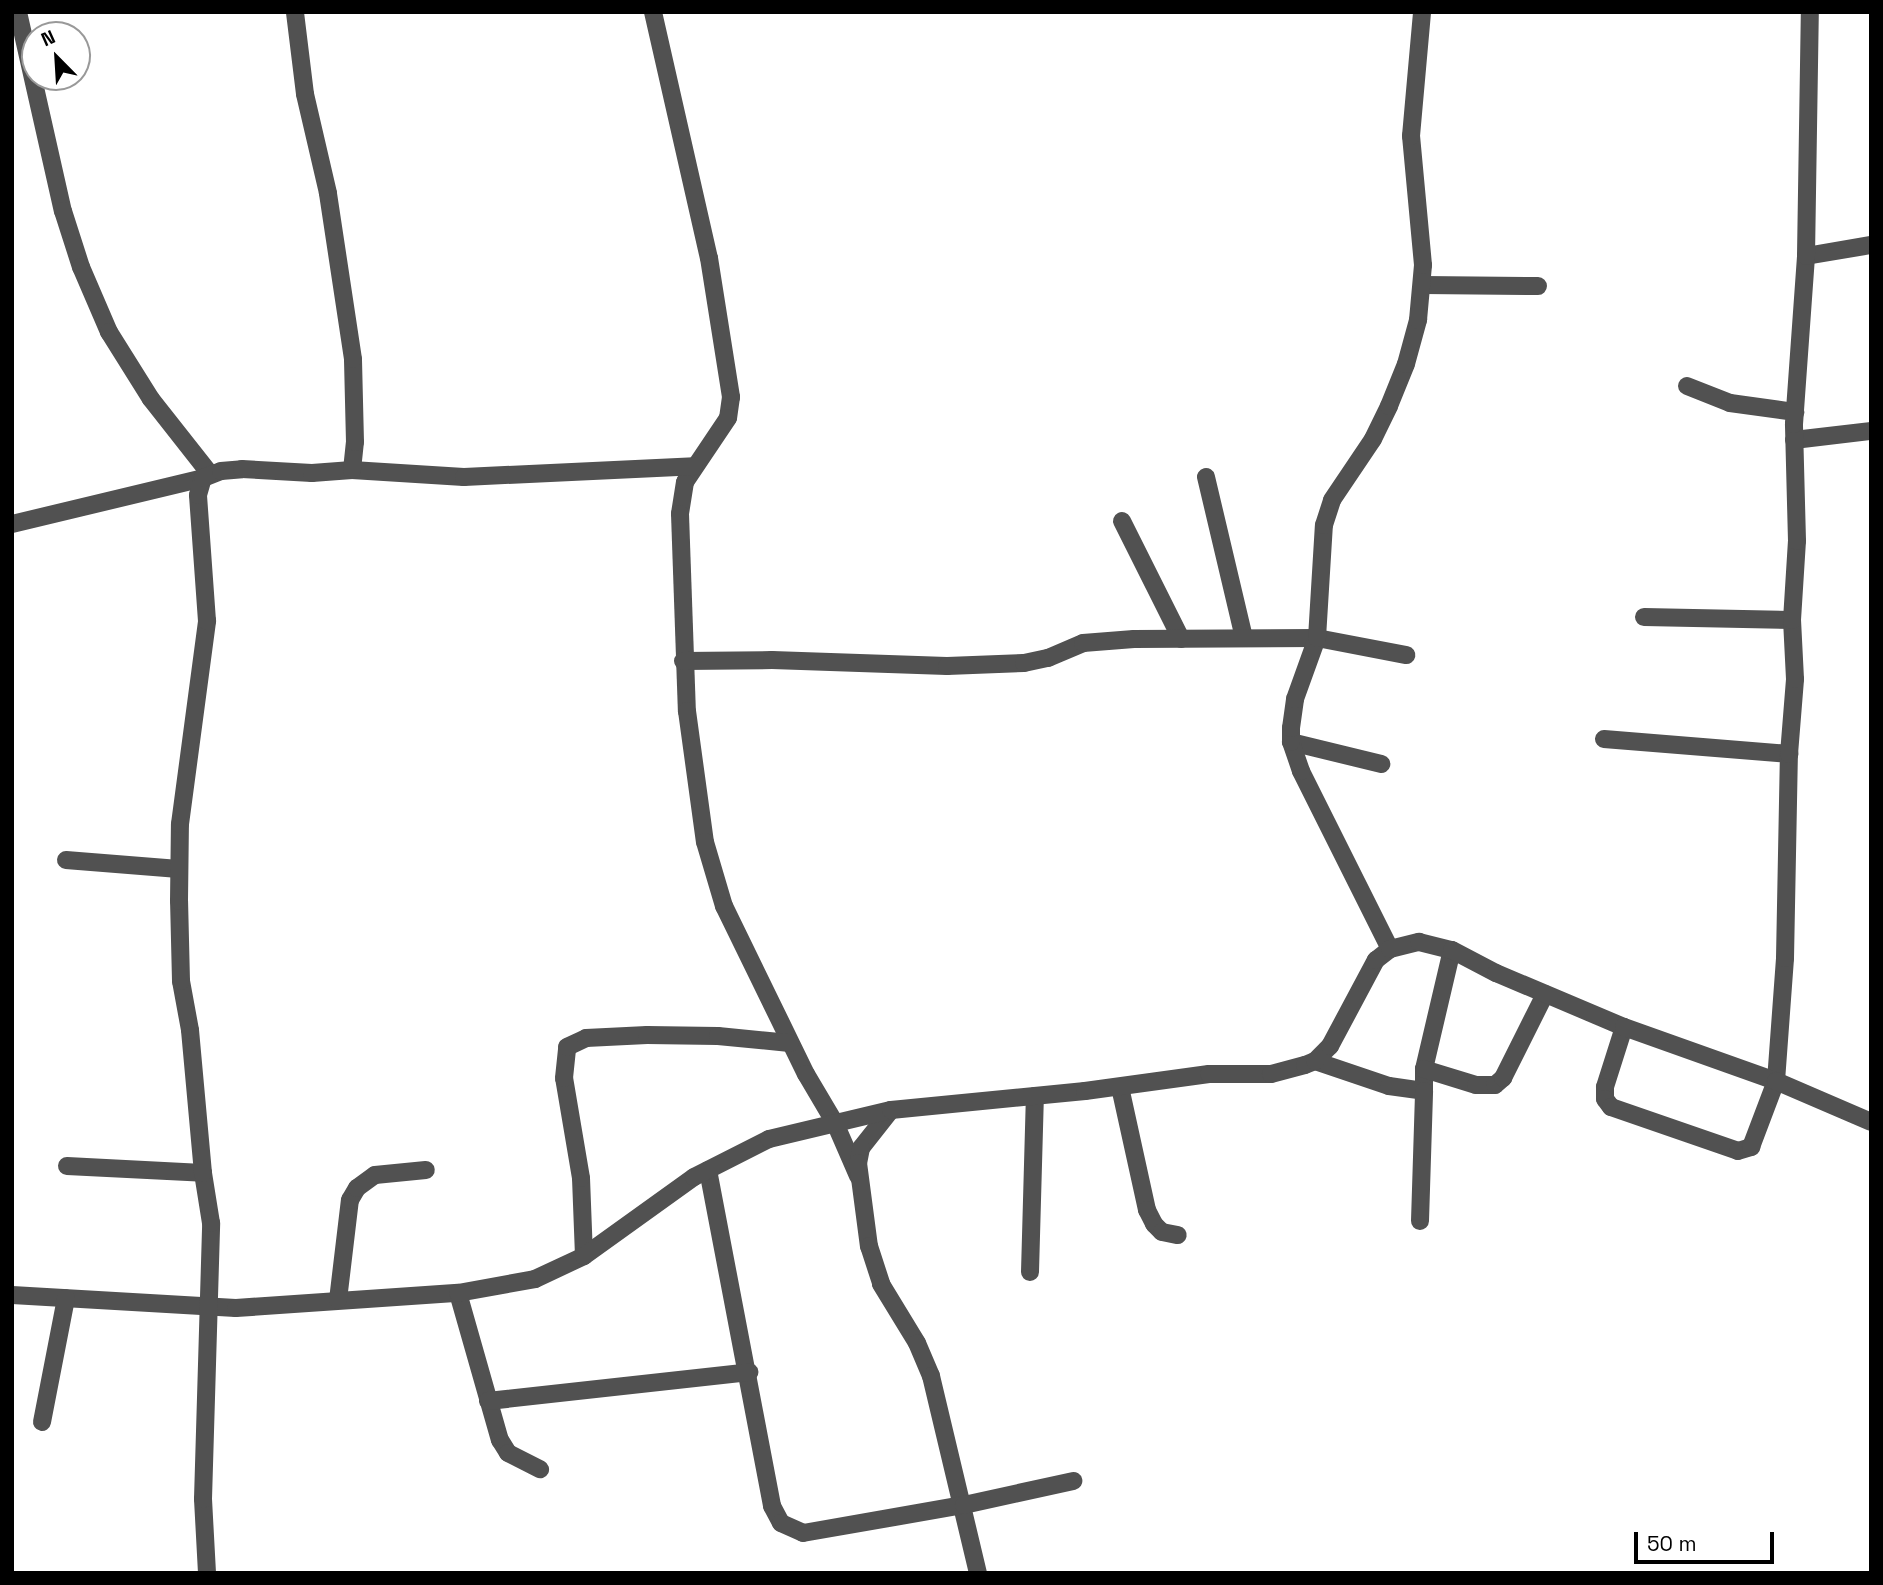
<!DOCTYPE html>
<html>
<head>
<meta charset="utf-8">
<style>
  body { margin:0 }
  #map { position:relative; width:1883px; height:1585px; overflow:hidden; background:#fff; font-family:"Space Grotesk",sans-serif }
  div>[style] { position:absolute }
  .minor>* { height:18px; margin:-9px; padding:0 9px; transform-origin:9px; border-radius:9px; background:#515151 }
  span { translate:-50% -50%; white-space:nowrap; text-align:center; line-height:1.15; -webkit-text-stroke:7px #fff; paint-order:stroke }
  .frame { position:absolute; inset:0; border:14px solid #000; pointer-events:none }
  .north { position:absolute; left:21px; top:21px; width:70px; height:70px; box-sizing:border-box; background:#fff; border:2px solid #999; border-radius:50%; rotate:336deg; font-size:19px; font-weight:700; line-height:28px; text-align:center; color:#000 }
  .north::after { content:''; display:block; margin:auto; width:24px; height:32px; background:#000; clip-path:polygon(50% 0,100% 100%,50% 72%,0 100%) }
  .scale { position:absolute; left:1634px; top:1532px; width:140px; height:32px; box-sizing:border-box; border:4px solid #000; border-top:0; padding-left:9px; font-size:21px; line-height:24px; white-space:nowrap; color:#000; -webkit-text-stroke:5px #fff; paint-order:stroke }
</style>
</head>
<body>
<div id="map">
  <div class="minor">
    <div style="left:18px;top:12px;width:204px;rotate:77.3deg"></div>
    <div style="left:63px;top:211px;width:59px;rotate:72.2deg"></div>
    <div style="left:81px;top:267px;width:71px;rotate:66.7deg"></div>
    <div style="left:109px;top:332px;width:79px;rotate:57.9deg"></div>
    <div style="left:151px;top:399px;width:95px;rotate:51.8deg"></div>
    <div style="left:653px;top:12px;width:252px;rotate:77.2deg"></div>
    <div style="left:709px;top:258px;width:141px;rotate:81deg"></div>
    <div style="left:731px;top:397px;width:21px;rotate:98deg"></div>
    <div style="left:728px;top:418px;width:77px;rotate:123.9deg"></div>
    <div style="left:685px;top:482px;width:32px;rotate:99deg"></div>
    <div style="left:680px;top:514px;width:197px;rotate:88deg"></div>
    <div style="left:687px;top:711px;width:132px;rotate:82.2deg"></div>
    <div style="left:705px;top:842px;width:67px;rotate:73.5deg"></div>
    <div style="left:724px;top:906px;width:187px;rotate:64deg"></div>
    <div style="left:806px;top:1074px;width:57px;rotate:59.4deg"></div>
    <div style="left:835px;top:1123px;width:58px;rotate:66.5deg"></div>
    <div style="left:1806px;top:256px;width:66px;rotate:-9.6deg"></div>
    <div style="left:1423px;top:285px;width:115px;rotate:0.5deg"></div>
    <div style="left:1687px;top:386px;width:46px;rotate:21.6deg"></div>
    <div style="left:1730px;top:403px;width:66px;rotate:7.9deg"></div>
    <div style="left:1794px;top:440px;width:78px;rotate:-6.7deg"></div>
    <div style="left:352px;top:470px;width:112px;rotate:3.6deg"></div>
    <div style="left:464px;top:477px;width:230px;rotate:-2.7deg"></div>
    <div style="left:1206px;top:477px;width:165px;rotate:76.7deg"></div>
    <div style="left:1122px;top:521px;width:132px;rotate:63.4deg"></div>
    <div style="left:12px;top:524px;width:196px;rotate:-13.5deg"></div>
    <div style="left:1644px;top:617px;width:148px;rotate:1.2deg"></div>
    <div style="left:683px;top:661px;width:89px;rotate:-0.6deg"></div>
    <div style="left:772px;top:660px;width:175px;rotate:2deg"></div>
    <div style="left:947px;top:666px;width:77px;rotate:-2.2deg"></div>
    <div style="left:1024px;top:663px;width:25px;rotate:-12deg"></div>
    <div style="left:1048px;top:658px;width:38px;rotate:-23deg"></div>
    <div style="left:1083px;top:643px;width:51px;rotate:-4.5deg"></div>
    <div style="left:1134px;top:639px;width:183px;rotate:-0.3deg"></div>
    <div style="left:1317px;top:638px;width:91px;rotate:10.8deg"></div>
    <div style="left:1604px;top:739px;width:186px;rotate:4.6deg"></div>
    <div style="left:1291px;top:742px;width:93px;rotate:13.7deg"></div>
    <div style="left:66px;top:860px;width:113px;rotate:4.6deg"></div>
    <div style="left:1390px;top:949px;width:199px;rotate:-116.6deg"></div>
    <div style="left:1301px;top:771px;width:31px;rotate:-109deg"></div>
    <div style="left:1291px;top:742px;width:14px;rotate:-90deg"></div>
    <div style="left:1291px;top:728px;width:29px;rotate:-82deg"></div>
    <div style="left:1295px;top:699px;width:65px;rotate:-70.2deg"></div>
    <div style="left:1317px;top:638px;width:113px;rotate:-86.5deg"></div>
    <div style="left:1324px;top:525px;width:26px;rotate:-72deg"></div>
    <div style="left:1332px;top:500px;width:73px;rotate:-56.1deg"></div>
    <div style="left:1373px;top:439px;width:37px;rotate:-64deg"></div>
    <div style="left:1389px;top:406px;width:45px;rotate:-68deg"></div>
    <div style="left:1406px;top:364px;width:46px;rotate:-74.7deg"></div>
    <div style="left:1418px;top:320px;width:55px;rotate:-84.8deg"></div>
    <div style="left:1423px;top:265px;width:130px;rotate:-95.3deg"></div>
    <div style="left:1411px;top:136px;width:124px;rotate:-84.9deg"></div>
    <div style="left:1624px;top:1027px;width:63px;rotate:107.6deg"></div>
    <div style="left:1605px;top:1087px;width:12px;rotate:90deg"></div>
    <div style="left:1605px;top:1099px;width:10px;rotate:53deg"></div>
    <div style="left:1611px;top:1107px;width:134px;rotate:19.1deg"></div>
    <div style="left:1738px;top:1151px;width:14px;rotate:-17deg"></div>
    <div style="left:1751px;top:1147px;width:71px;rotate:-69.3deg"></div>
    <div style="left:1776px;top:1081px;width:123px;rotate:-85.8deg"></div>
    <div style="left:1785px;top:958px;width:204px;rotate:-88.9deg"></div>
    <div style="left:1789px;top:754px;width:75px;rotate:-85.4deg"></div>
    <div style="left:1795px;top:679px;width:59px;rotate:-92.9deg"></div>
    <div style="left:1792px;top:620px;width:79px;rotate:-86.4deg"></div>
    <div style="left:1797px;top:541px;width:117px;rotate:-91.5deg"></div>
    <div style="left:1794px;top:424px;width:168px;rotate:-85.9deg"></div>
    <div style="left:1806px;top:256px;width:244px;rotate:-89.1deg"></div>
    <div style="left:1315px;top:1061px;width:78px;rotate:18.7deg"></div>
    <div style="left:1389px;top:1086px;width:35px;rotate:8deg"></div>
    <div style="left:1424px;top:1091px;width:22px;rotate:-90deg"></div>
    <div style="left:1424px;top:1069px;width:122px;rotate:-76.8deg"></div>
    <div style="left:1424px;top:1069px;width:54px;rotate:17.1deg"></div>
    <div style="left:1476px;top:1085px;width:19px"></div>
    <div style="left:1495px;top:1085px;width:11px;rotate:-41deg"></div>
    <div style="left:1503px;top:1078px;width:94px;rotate:-63.4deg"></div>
    <div style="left:1120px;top:1087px;width:126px;rotate:77.6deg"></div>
    <div style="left:1147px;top:1210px;width:16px;rotate:63deg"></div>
    <div style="left:1154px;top:1224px;width:11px;rotate:45deg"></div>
    <div style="left:1162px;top:1232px;width:16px;rotate:11deg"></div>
    <div style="left:891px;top:1110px;width:48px;rotate:128.3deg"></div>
    <div style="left:861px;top:1148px;width:15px;rotate:101deg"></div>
    <div style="left:858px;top:1163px;width:84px;rotate:82.5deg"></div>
    <div style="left:869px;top:1246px;width:40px;rotate:72deg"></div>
    <div style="left:881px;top:1284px;width:69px;rotate:58.6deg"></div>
    <div style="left:917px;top:1343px;width:36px;rotate:67deg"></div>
    <div style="left:931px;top:1376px;width:203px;rotate:76.6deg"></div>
    <div style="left:67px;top:1166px;width:136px;rotate:2.9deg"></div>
    <div style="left:708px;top:1170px;width:342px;rotate:79.2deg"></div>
    <div style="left:772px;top:1506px;width:19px;rotate:62deg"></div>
    <div style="left:781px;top:1523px;width:24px;rotate:24deg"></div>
    <div style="left:803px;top:1533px;width:163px;rotate:-9.9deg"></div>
    <div style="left:964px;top:1505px;width:112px;rotate:-12.4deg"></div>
    <div style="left:1420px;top:1221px;width:130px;rotate:-88.2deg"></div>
    <div style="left:584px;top:1256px;width:78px;rotate:-92.2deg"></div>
    <div style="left:581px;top:1178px;width:101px;rotate:-99.6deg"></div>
    <div style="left:564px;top:1078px;width:31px;rotate:-84deg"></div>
    <div style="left:567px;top:1047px;width:21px;rotate:-25deg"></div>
    <div style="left:586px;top:1038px;width:61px;rotate:-2.8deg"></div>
    <div style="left:647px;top:1035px;width:71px;rotate:0.8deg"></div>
    <div style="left:718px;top:1036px;width:72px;rotate:5.6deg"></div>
    <div style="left:1030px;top:1272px;width:176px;rotate:-88.4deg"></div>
    <div style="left:458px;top:1293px;width:153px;rotate:74.1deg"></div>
    <div style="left:500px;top:1440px;width:15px;rotate:58deg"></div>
    <div style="left:508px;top:1453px;width:36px;rotate:27deg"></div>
    <div style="left:12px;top:1295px;width:224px;rotate:3.3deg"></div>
    <div style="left:236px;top:1308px;width:223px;rotate:-3.9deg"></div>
    <div style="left:458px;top:1293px;width:78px;rotate:-10.3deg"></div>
    <div style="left:535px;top:1279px;width:54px;rotate:-25.1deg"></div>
    <div style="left:584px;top:1256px;width:135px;rotate:-35.7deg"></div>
    <div style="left:694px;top:1177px;width:84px;rotate:-26.9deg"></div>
    <div style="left:769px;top:1139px;width:125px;rotate:-13.4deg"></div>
    <div style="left:891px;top:1110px;width:195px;rotate:-5.6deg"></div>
    <div style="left:1085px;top:1091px;width:125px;rotate:-7.8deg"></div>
    <div style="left:1209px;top:1074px;width:62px"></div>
    <div style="left:1271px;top:1074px;width:35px;rotate:-15deg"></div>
    <div style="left:1305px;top:1065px;width:11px;rotate:-22deg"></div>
    <div style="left:1315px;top:1061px;width:21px;rotate:-45deg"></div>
    <div style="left:1330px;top:1046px;width:98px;rotate:-61.9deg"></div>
    <div style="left:1376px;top:960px;width:18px;rotate:-38deg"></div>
    <div style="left:1390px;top:949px;width:30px;rotate:-14deg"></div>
    <div style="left:1419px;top:942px;width:34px;rotate:14deg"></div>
    <div style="left:1452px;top:950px;width:50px;rotate:27.6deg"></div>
    <div style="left:1496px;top:973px;width:139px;rotate:22.9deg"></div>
    <div style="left:1624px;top:1027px;width:161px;rotate:19.6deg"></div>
    <div style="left:1776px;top:1081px;width:103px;rotate:23.3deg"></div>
    <div style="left:338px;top:1300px;width:101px;rotate:-83.2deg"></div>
    <div style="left:350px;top:1200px;width:14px;rotate:-60deg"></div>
    <div style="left:357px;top:1188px;width:22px;rotate:-36deg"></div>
    <div style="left:375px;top:1175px;width:51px;rotate:-5.6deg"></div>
    <div style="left:488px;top:1401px;width:263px;rotate:-6.3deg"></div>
    <div style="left:42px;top:1422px;width:126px;rotate:-79deg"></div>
    <div style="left:207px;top:1573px;width:74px;rotate:-93.1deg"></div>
    <div style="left:203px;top:1499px;width:276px;rotate:-88.3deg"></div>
    <div style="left:211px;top:1223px;width:51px;rotate:-99.1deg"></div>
    <div style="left:203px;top:1173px;width:144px;rotate:-95.2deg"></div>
    <div style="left:190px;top:1030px;width:50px;rotate:-100.4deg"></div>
    <div style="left:181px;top:981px;width:80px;rotate:-91.4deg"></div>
    <div style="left:179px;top:901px;width:77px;rotate:-89.3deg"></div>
    <div style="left:180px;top:824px;width:205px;rotate:-82.4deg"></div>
    <div style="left:207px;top:621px;width:126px;rotate:-94.1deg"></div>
    <div style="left:198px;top:495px;width:18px;rotate:-74deg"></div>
    <div style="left:203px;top:478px;width:19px;rotate:-21deg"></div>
    <div style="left:221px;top:471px;width:21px;rotate:-5deg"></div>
    <div style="left:242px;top:469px;width:70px;rotate:3.3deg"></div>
    <div style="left:312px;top:473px;width:40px;rotate:-4.3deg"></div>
    <div style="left:352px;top:470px;width:28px;rotate:-84deg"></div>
    <div style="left:355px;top:442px;width:83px;rotate:-91.4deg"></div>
    <div style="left:353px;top:359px;width:168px;rotate:-98.6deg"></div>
    <div style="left:328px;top:193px;width:102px;rotate:-103.1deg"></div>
    <div style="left:305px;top:94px;width:83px;rotate:-97deg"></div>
  </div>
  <div class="frame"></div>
  <div class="north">N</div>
  <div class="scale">50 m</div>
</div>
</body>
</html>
